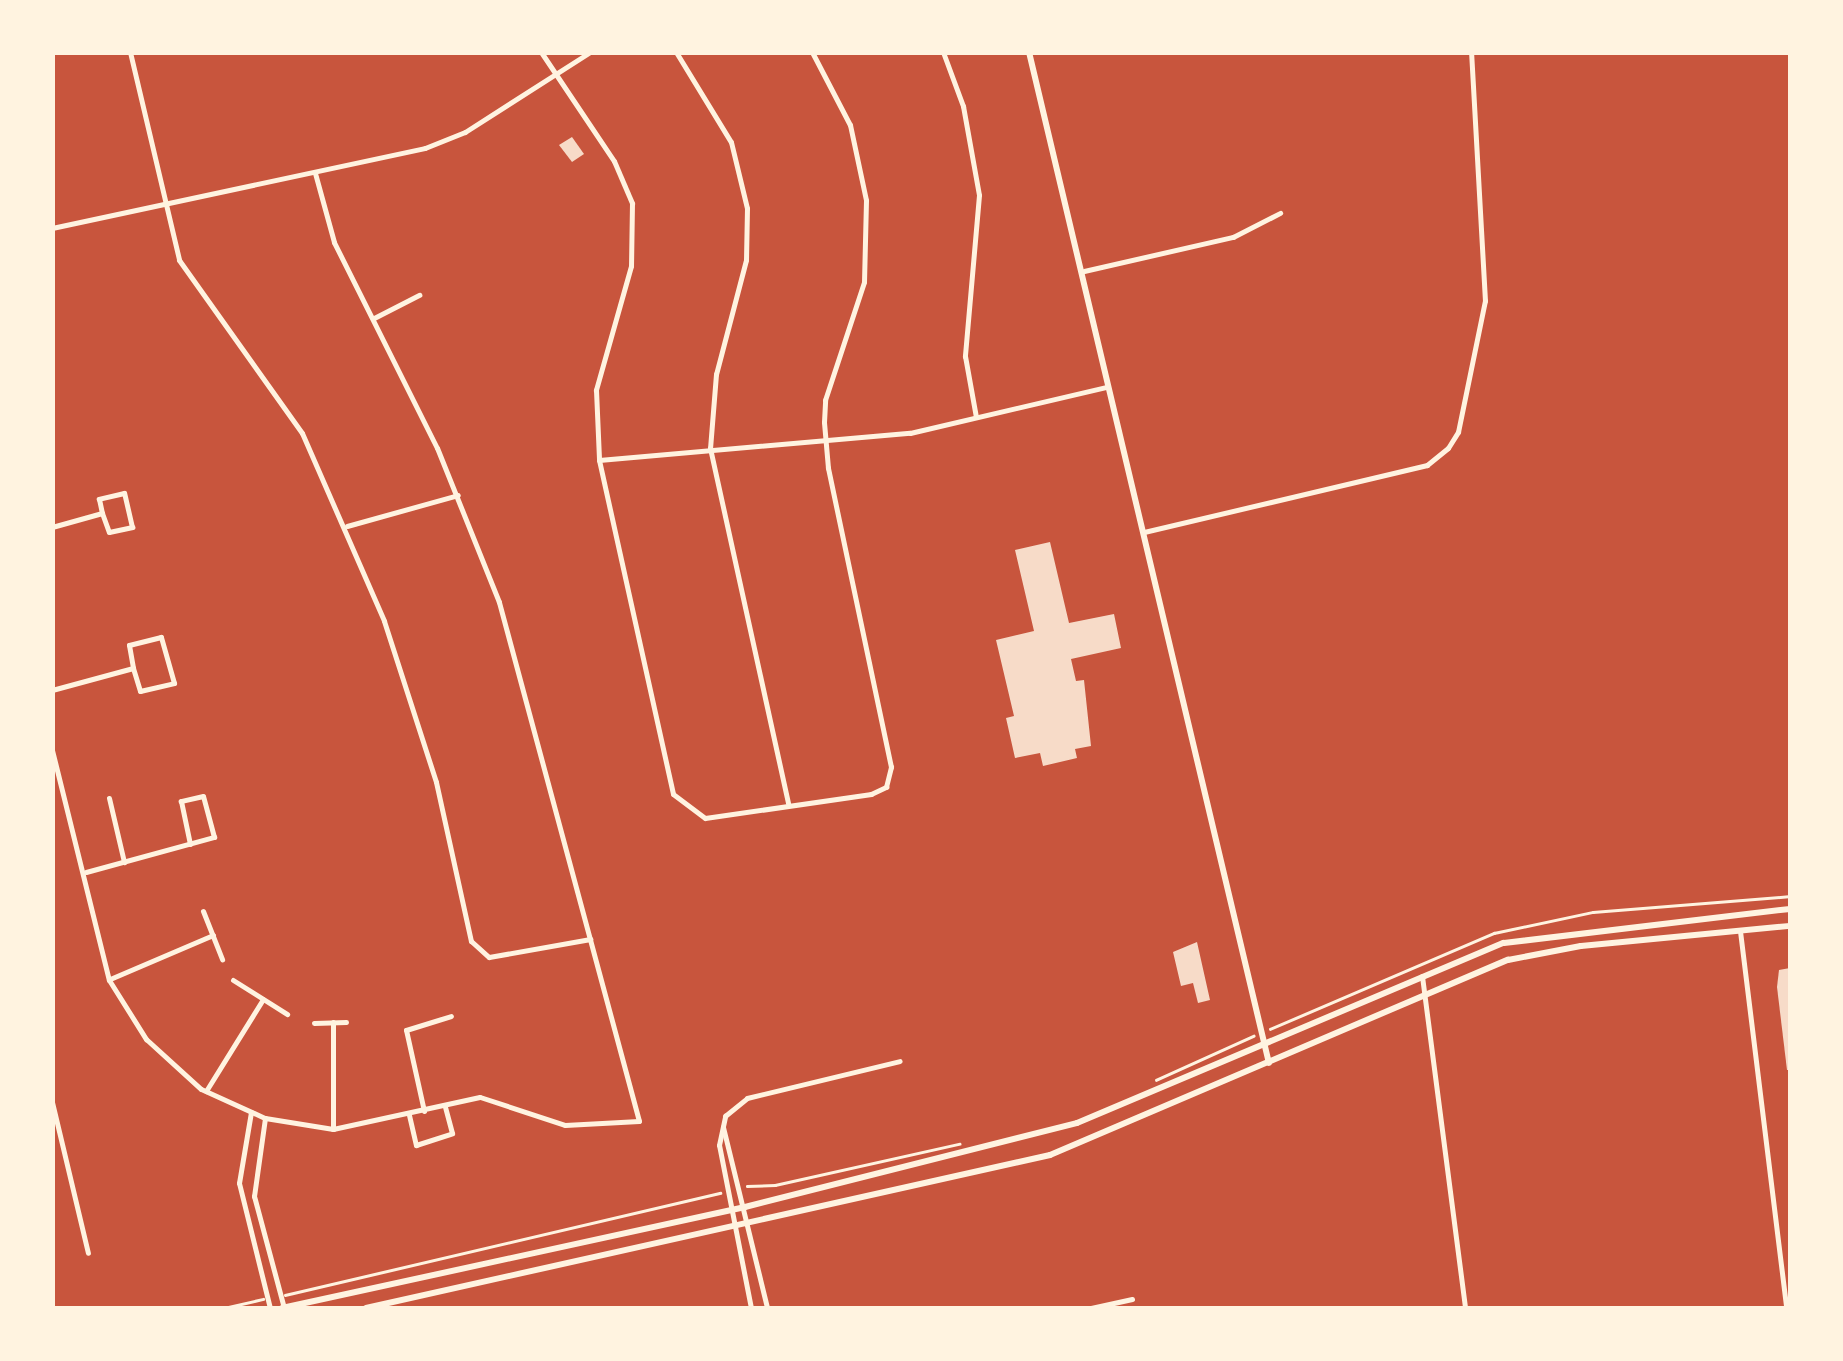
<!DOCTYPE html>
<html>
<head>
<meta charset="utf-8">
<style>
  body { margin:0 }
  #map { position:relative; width:1843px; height:1361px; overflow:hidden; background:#c8553d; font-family:"Times New Roman",serif }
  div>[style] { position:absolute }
  .building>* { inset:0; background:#f7dbc8 }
  .path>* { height:2.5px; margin:-1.25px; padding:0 1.25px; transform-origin:1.25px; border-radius:1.25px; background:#fff3e0 }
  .minor>* { height:5px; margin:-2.5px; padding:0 2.5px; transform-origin:2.5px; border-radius:2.5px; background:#fff3e0 }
  .tertiary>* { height:6px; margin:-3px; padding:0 3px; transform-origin:3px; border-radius:3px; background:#fff3e0 }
  .secondary>* { height:6px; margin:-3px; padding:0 3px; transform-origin:3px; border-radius:3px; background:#fff3e0 }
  span { translate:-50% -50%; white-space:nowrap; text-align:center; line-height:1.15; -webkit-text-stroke:10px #fff3e0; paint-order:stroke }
  .frame { position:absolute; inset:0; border:55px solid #fff3e0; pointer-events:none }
</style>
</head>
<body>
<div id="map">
  <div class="building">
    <div style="clip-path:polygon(572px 137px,584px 154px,572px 162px,559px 145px)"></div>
    <div style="clip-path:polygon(1050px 542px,1069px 623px,1114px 614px,1121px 648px,1071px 659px,1076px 681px,1084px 680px,1091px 746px,1075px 749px,1077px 758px,1043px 766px,1040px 753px,1015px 758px,1006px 718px,1014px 716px,996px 640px,1034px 631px,1015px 550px)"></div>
    <div style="clip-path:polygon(1197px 942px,1210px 1000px,1198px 1003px,1193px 983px,1181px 986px,1173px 952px)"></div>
    <div style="clip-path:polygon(1790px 968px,1790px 1070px,1787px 1070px,1777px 987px,1779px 970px)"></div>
  </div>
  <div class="path">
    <div style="left:1270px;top:1029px;width:244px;rotate:-23.2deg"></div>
    <div style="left:1494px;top:933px;width:101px;rotate:-12deg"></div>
    <div style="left:1593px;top:912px;width:198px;rotate:-4.6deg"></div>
    <div style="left:1156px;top:1080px;width:107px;rotate:-24.4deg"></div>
    <div style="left:747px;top:1186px;width:28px;rotate:-2deg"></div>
    <div style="left:775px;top:1185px;width:189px;rotate:-12.6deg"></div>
    <div style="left:285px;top:1295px;width:447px;rotate:-13.2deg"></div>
    <div style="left:224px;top:1308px;width:40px;rotate:-13deg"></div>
  </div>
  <div class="minor">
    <div style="left:130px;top:52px;width:214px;rotate:76.7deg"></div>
    <div style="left:179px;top:260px;width:212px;rotate:54.6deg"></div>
    <div style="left:302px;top:433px;width:205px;rotate:66.4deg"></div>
    <div style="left:384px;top:621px;width:169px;rotate:72.1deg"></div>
    <div style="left:436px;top:782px;width:163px;rotate:77.6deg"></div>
    <div style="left:471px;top:941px;width:24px;rotate:42deg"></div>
    <div style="left:489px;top:957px;width:103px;rotate:-10.1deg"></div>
    <div style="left:541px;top:52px;width:131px;rotate:56.2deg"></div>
    <div style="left:614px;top:161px;width:46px;rotate:66.8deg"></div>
    <div style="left:632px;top:203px;width:63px;rotate:90.9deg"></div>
    <div style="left:631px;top:266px;width:129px;rotate:105.8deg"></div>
    <div style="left:596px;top:390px;width:70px;rotate:87.5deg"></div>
    <div style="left:599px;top:460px;width:342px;rotate:77.5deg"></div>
    <div style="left:673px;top:794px;width:40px;rotate:37deg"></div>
    <div style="left:705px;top:818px;width:168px;rotate:-8.2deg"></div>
    <div style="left:871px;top:794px;width:17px;rotate:-25deg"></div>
    <div style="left:886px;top:787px;width:21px;rotate:-76deg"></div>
    <div style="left:891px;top:767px;width:306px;rotate:-101.9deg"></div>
    <div style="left:828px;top:468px;width:46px;rotate:-95deg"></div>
    <div style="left:824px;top:422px;width:22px;rotate:-87deg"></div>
    <div style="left:825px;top:400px;width:124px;rotate:-71.7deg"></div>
    <div style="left:864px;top:282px;width:82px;rotate:-88.6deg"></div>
    <div style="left:866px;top:200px;width:77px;rotate:-102deg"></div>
    <div style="left:850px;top:125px;width:82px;rotate:-117.5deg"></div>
    <div style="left:676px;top:52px;width:105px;rotate:58.6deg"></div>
    <div style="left:731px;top:142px;width:68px;rotate:76.4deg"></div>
    <div style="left:747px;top:208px;width:52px;rotate:91.1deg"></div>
    <div style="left:746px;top:260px;width:118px;rotate:104.7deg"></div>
    <div style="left:716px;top:374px;width:74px;rotate:94.6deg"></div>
    <div style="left:710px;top:448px;width:364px;rotate:77.6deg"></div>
    <div style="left:943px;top:52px;width:58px;rotate:69.7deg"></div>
    <div style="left:963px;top:106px;width:90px;rotate:79.8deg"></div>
    <div style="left:979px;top:195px;width:162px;rotate:95deg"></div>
    <div style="left:965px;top:356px;width:62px;rotate:79.8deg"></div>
    <div style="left:52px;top:228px;width:381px;rotate:-12.1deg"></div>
    <div style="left:425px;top:148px;width:43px;rotate:-21.8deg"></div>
    <div style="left:465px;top:132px;width:148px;rotate:-32.6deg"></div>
    <div style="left:1084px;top:271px;width:153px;rotate:-12.9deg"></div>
    <div style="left:1233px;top:237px;width:53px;rotate:-27.1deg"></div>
    <div style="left:374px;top:318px;width:51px;rotate:-27.1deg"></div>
    <div style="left:599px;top:460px;width:312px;rotate:-5deg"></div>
    <div style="left:910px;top:433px;width:201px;rotate:-13.2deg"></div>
    <div style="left:347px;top:526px;width:115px;rotate:-15.6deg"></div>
    <div style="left:52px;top:527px;width:52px;rotate:-15.6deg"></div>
    <div style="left:102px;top:513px;width:20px;rotate:70deg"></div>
    <div style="left:109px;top:532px;width:24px;rotate:-12deg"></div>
    <div style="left:132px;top:527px;width:35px;rotate:-103deg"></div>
    <div style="left:124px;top:493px;width:26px;rotate:167deg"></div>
    <div style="left:99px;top:499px;width:14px;rotate:78deg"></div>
    <div style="left:1144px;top:532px;width:291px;rotate:-13.3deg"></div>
    <div style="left:1427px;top:465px;width:27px;rotate:-39deg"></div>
    <div style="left:1448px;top:448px;width:19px;rotate:-58deg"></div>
    <div style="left:1458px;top:432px;width:134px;rotate:-78.4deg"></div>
    <div style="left:1485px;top:301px;width:249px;rotate:-93.2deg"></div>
    <div style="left:52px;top:690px;width:84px;rotate:-15.2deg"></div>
    <div style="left:133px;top:668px;width:24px;rotate:73deg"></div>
    <div style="left:140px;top:691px;width:35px;rotate:-13deg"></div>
    <div style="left:174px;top:683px;width:48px;rotate:-105.8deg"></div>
    <div style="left:161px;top:637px;width:33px;rotate:166deg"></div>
    <div style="left:129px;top:645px;width:23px;rotate:80deg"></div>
    <div style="left:52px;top:750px;width:237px;rotate:76.1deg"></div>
    <div style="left:109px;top:980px;width:70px;rotate:57.9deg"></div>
    <div style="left:146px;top:1039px;width:74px;rotate:42.3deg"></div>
    <div style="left:201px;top:1089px;width:70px;rotate:24.4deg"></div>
    <div style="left:265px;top:1118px;width:69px;rotate:9.2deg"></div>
    <div style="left:333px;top:1129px;width:150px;rotate:-12.3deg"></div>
    <div style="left:480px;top:1097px;width:89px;rotate:18.2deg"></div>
    <div style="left:565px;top:1125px;width:74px;rotate:-3.1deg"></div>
    <div style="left:639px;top:1121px;width:538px;rotate:-105.1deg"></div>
    <div style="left:499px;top:602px;width:166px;rotate:-111.9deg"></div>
    <div style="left:437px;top:448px;width:230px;rotate:-116.6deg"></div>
    <div style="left:334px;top:242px;width:72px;rotate:-105.4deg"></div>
    <div style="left:109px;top:798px;width:66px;rotate:76.8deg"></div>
    <div style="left:86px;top:872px;width:133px;rotate:-15.3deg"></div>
    <div style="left:214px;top:837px;width:42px;rotate:-105deg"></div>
    <div style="left:203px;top:796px;width:23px;rotate:167deg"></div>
    <div style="left:181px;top:801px;width:44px;rotate:78.2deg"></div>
    <div style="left:203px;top:911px;width:52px;rotate:68.4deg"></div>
    <div style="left:1740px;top:931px;width:380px;rotate:83deg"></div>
    <div style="left:1422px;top:976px;width:335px;rotate:82.6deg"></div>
    <div style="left:110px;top:979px;width:112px;rotate:-23.1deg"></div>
    <div style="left:233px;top:980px;width:64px;rotate:32.2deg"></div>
    <div style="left:333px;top:1022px;width:107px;rotate:90deg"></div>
    <div style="left:314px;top:1023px;width:32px;rotate:-2deg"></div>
    <div style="left:206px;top:1091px;width:108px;rotate:-58.2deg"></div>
    <div style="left:52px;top:1102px;width:155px;rotate:76.6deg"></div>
    <div style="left:424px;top:1111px;width:83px;rotate:-102.5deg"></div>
    <div style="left:406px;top:1030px;width:47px;rotate:-17.3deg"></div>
    <div style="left:251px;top:1112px;width:72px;rotate:99.6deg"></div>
    <div style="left:239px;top:1183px;width:129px;rotate:76.1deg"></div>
    <div style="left:409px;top:1115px;width:31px;rotate:77deg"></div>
    <div style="left:416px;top:1145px;width:38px;rotate:-18deg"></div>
    <div style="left:452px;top:1133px;width:28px;rotate:-105deg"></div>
    <div style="left:265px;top:1118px;width:79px;rotate:98deg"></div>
    <div style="left:254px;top:1196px;width:116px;rotate:75deg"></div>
    <div style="left:723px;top:1127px;width:186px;rotate:76.3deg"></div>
    <div style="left:751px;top:1308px;width:166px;rotate:-101.1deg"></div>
    <div style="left:719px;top:1145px;width:30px;rotate:-78deg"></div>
    <div style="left:725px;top:1116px;width:28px;rotate:-39deg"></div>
    <div style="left:747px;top:1098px;width:157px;rotate:-13.6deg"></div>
    <div style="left:1091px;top:1308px;width:42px;rotate:-12.4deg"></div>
  </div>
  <div class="tertiary">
    <div style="left:1029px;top:52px;width:1039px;rotate:76.65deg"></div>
  </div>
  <div class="secondary">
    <div style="left:282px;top:1308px;width:474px;rotate:-12.3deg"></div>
    <div style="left:745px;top:1207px;width:342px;rotate:-14.2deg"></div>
    <div style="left:1077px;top:1123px;width:463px;rotate:-22.9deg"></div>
    <div style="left:1504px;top:943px;width:288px;rotate:-6.8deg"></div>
    <div style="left:366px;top:1308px;width:701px;rotate:-12.61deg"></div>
    <div style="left:1050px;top:1155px;width:498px;rotate:-23.1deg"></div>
    <div style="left:1508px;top:960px;width:74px;rotate:-10.9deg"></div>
    <div style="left:1581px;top:946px;width:210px;rotate:-5.5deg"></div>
  </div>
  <div class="frame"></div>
</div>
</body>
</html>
